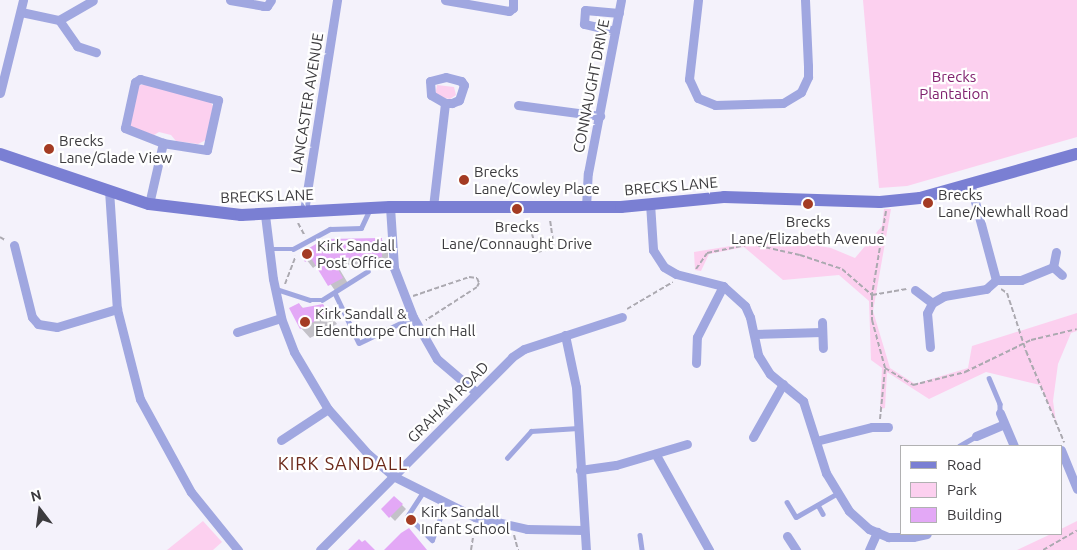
<!DOCTYPE html>
<html>
<head>
<meta charset="utf-8">
<style>
  body { margin:0 }
  #map { position:relative; width:1077px; height:550px; overflow:hidden; background:#f4f2fb; font-family:Ubuntu,sans-serif }
  div>[style] { position:absolute }
  .green>* { inset:0; background:#fcd0ef }
  .shadow>* { inset:0; background:#0003 }
  .building>* { inset:0; background:#e3a8f6 }
  .path>* { height:2px; margin-top:-1px; transform-origin:0; background:repeating-linear-gradient(90deg,#aba9b0 0 5px,transparent 0 7.5px) }
  .lane>* { height:4.5px; margin:-2.25px; padding:0 2.25px; transform-origin:2.25px; border-radius:2.25px; background:#a0a7e0 }
  .street>* { height:9px; margin:-4.5px; padding:0 4.5px; transform-origin:4.5px; border-radius:4.5px; background:#a0a7e0 }
  .secondary>* { height:12px; margin:-6px; padding:0 6px; transform-origin:6px; border-radius:6px; background:#7a7fd3 }
  .dots>* { width:14px; height:14px; translate:-50% -50%; box-sizing:border-box; border:2px solid #fff; border-radius:50% }
  span { translate:-50% -50%; white-space:nowrap; text-align:center; line-height:1.15; -webkit-text-stroke:4.5px #fff; paint-order:stroke }
  .park-label { font-size:15px; color:#80226e }
  .street-label { font-size:15px; color:#3c3b3e }
  .poi-label { font-size:15px; color:#3c3b3e }
  .left { translate:0 -50%; text-align:left }
  .quarter-label { font-size:18px; color:#6b2819; letter-spacing:1px }
  .legend { position:absolute; left:900px; top:445px; width:162px; height:90px; box-sizing:border-box; background:#fff; border:1px solid #b1b1b2; margin:0; padding:6px 9px; list-style:none; font-size:15px; color:#3c3b3e }
  .legend li { display:flex; align-items:center; gap:10px; height:25px }
  .legend b { width:25px; border:1px solid #b1b1b2 }
  .north { position:absolute; left:15px; top:485px; width:50px; height:50px; -webkit-text-stroke:4px #fff; paint-order:stroke; rotate:345deg; font-size:14px; font-weight:700; line-height:20px; text-align:center; color:#3c3b3e }
  .north::after { content:''; display:block; margin:auto; width:18px; height:22px; background:#3c3b3e; clip-path:polygon(50% 0,100% 100%,50% 72%,0 100%) }
</style>
</head>
<body>
<div id="map">
  <div class="green">
    <div style="clip-path:polygon(863px 0,1077px 0,1077px 137px,907px 186px,879px 188px)"></div>
    <div style="clip-path:polygon(145px 84px,209px 100px,213px 106px,206px 140px,198px 144px,176px 141px,171px 135px,159px 132px,154px 135px,130px 127px,137px 86px)"></div>
    <div style="clip-path:polygon(437px 85px,454px 87px,456px 95px,450px 99px,435px 96px)"></div>
    <div style="clip-path:polygon(884px 209px,891px 209px,873px 311px,890px 368px,915px 384px,968px 368px,972px 346px,1077px 313px,1077px 331px,1071px 333px,1058px 364px,1053px 401px,1056px 422px,1040px 385px,986px 372px,929px 399px,887px 372px,885px 408px,880px 409px,882px 368px,871px 360px,869px 301px,839px 275px,783px 280px,744px 247px,709px 254px,701px 271px,695px 270px,694px 252px,779px 238px,831px 248px,855px 258px,882px 226px)"></div>
    <div style="clip-path:polygon(203px 521px,222px 542px,213px 550px,167px 550px)"></div>
    <div style="clip-path:polygon(1077px 521px,1077px 550px,1017px 550px,1051px 534px,1061px 534px,1061px 529px)"></div>
  </div>
  <div class="shadow">
    <div style="clip-path:polygon(381px 239px,388px 246px,388px 264px,337px 265px,349px 285px,336px 292px,317px 265px,313px 268px,302px 254px)"></div>
    <div style="clip-path:polygon(299px 304px,304px 309px,323px 305px,337px 324px,310px 338px,301px 328px)"></div>
    <div style="clip-path:polygon(394px 497px,406px 509px,395px 521px,383px 509px)"></div>
  </div>
  <div class="building">
    <div style="clip-path:polygon(382px 238px,382px 257px,332px 259px,343px 278px,328px 286px,311px 258px,305px 262px,300px 253px,325px 239px)"></div>
    <div style="clip-path:polygon(299px 303px,302px 308px,323px 304px,329px 314px,300px 329px,289px 308px)"></div>
    <div style="clip-path:polygon(394px 496px,403px 504px,389px 518px,381px 509px)"></div>
    <div style="clip-path:polygon(409px 528px,427px 550px,384px 550px,401px 533px)"></div>
    <div style="clip-path:polygon(359px 539px,362px 542px,365px 540px,375px 550px,348px 550px)"></div>
  </div>
  <div class="path">
    <div style="left:886px;top:211px;width:85px;rotate:99.5deg"></div>
    <div style="left:872px;top:295px;width:35px;rotate:-10deg"></div>
    <div style="left:528px;top:219px;width:34px;rotate:75deg"></div>
    <div style="left:537px;top:252px;width:17px;rotate:-13deg"></div>
    <div style="left:554px;top:248px;width:30px;rotate:-98deg"></div>
    <div style="left:298px;top:223px;width:15px;rotate:62deg"></div>
    <div style="left:0;top:237px;width:6px;rotate:31deg"></div>
    <div style="left:696px;top:269px;width:19px;rotate:-55deg"></div>
    <div style="left:707px;top:253px;width:45px;rotate:-11.6deg"></div>
    <div style="left:751px;top:244px;width:50px;rotate:12.7deg"></div>
    <div style="left:800px;top:255px;width:44px;rotate:18.4deg"></div>
    <div style="left:842px;top:269px;width:40px;rotate:41deg"></div>
    <div style="left:872px;top:295px;width:25px;rotate:90deg"></div>
    <div style="left:872px;top:320px;width:50px;rotate:74.8deg"></div>
    <div style="left:885px;top:368px;width:33px;rotate:31deg"></div>
    <div style="left:913px;top:385px;width:54px;rotate:-14deg"></div>
    <div style="left:965px;top:372px;width:73px;rotate:-25.9deg"></div>
    <div style="left:1031px;top:340px;width:47px;rotate:-13.4deg"></div>
    <div style="left:285px;top:284px;width:30px;rotate:-69deg"></div>
    <div style="left:1001px;top:289px;width:7px;rotate:34deg"></div>
    <div style="left:1007px;top:293px;width:61px;rotate:71.9deg"></div>
    <div style="left:1026px;top:351px;width:99px;rotate:67.3deg"></div>
    <div style="left:413px;top:296px;width:59px;rotate:-18.7deg"></div>
    <div style="left:469px;top:277px;width:8px;rotate:7deg"></div>
    <div style="left:477px;top:278px;width:5px;rotate:68deg"></div>
    <div style="left:479px;top:283px;width:4px;rotate:117deg"></div>
    <div style="left:477px;top:287px;width:61px;rotate:147.1deg"></div>
    <div style="left:627px;top:309px;width:53px;rotate:-30.4deg"></div>
    <div style="left:880px;top:419px;width:50px;rotate:-84.3deg"></div>
    <div style="left:514px;top:535px;width:16px;rotate:75deg"></div>
    <div style="left:471px;top:550px;width:25px;rotate:-81deg"></div>
    <div style="left:1043px;top:550px;width:39px;rotate:-30deg"></div>
  </div>
  <div class="lane">
    <div style="left:269px;top:249px;width:24px"></div>
    <div style="left:293px;top:249px;width:42px;rotate:-28.4deg"></div>
    <div style="left:330px;top:229px;width:31px;rotate:-2deg"></div>
    <div style="left:361px;top:228px;width:21px;rotate:-65deg"></div>
    <div style="left:276px;top:289px;width:35px;rotate:18deg"></div>
    <div style="left:309px;top:300px;width:13px"></div>
    <div style="left:322px;top:300px;width:54px;rotate:-32.2deg"></div>
    <div style="left:335px;top:293px;width:55px;rotate:64.4deg"></div>
    <div style="left:359px;top:343px;width:60px;rotate:-25.7deg"></div>
    <div style="left:989px;top:378px;width:28px;rotate:67deg"></div>
    <div style="left:1000px;top:404px;width:9px;rotate:90deg"></div>
    <div style="left:959px;top:446px;width:20px;rotate:-30deg"></div>
    <div style="left:507px;top:458px;width:36px;rotate:-48deg"></div>
    <div style="left:531px;top:431px;width:47px;rotate:-3.7deg"></div>
    <div style="left:423px;top:493px;width:27px;rotate:123deg"></div>
    <div style="left:408px;top:516px;width:34px;rotate:45deg"></div>
    <div style="left:432px;top:540px;width:38px;rotate:-70deg"></div>
    <div style="left:787px;top:502px;width:17px;rotate:59deg"></div>
    <div style="left:796px;top:517px;width:48px;rotate:-29.7deg"></div>
    <div style="left:818px;top:505px;width:10px;rotate:61deg"></div>
    <div style="left:640px;top:535px;width:15px;rotate:82deg"></div>
  </div>
  <div class="street">
    <div style="left:230px;top:0;width:34px;rotate:10deg"></div>
    <div style="left:263px;top:6px;width:4px"></div>
    <div style="left:267px;top:6px;width:7px;rotate:-56deg"></div>
    <div style="left:445px;top:0;width:65px;rotate:9.8deg"></div>
    <div style="left:509px;top:11px;width:5px;rotate:-37deg"></div>
    <div style="left:513px;top:8px;width:8px;rotate:-90deg"></div>
    <div style="left:698px;top:0;width:80px;rotate:96.5deg"></div>
    <div style="left:689px;top:79px;width:21px;rotate:65deg"></div>
    <div style="left:698px;top:98px;width:18px;rotate:22deg"></div>
    <div style="left:715px;top:105px;width:68px;rotate:-1.7deg"></div>
    <div style="left:783px;top:103px;width:21px;rotate:-31deg"></div>
    <div style="left:801px;top:92px;width:17px;rotate:-65deg"></div>
    <div style="left:808px;top:77px;width:11px;rotate:-90deg"></div>
    <div style="left:808px;top:66px;width:66px;rotate:-92.6deg"></div>
    <div style="left:21px;top:12px;width:39px;rotate:12deg"></div>
    <div style="left:59px;top:20px;width:39px;rotate:-30deg"></div>
    <div style="left:59px;top:20px;width:32px;rotate:55deg"></div>
    <div style="left:77px;top:46px;width:20px;rotate:18deg"></div>
    <div style="left:615px;top:31px;width:32px;rotate:-167deg"></div>
    <div style="left:584px;top:24px;width:14px;rotate:-86deg"></div>
    <div style="left:585px;top:10px;width:34px;rotate:5deg"></div>
    <div style="left:446px;top:77px;width:16px;rotate:15deg"></div>
    <div style="left:461px;top:81px;width:5px;rotate:53deg"></div>
    <div style="left:464px;top:85px;width:16px;rotate:108deg"></div>
    <div style="left:459px;top:100px;width:8px;rotate:157deg"></div>
    <div style="left:452px;top:103px;width:7px;rotate:180deg"></div>
    <div style="left:445px;top:103px;width:16px;rotate:-150deg"></div>
    <div style="left:431px;top:95px;width:14px;rotate:-94deg"></div>
    <div style="left:430px;top:81px;width:16px;rotate:-14deg"></div>
    <div style="left:0;top:93px;width:96px;rotate:-76.1deg"></div>
    <div style="left:518px;top:105px;width:83px;rotate:7.6deg"></div>
    <div style="left:109px;top:190px;width:119px;rotate:86.2deg"></div>
    <div style="left:117px;top:309px;width:93px;rotate:75.7deg"></div>
    <div style="left:140px;top:399px;width:106px;rotate:61.3deg"></div>
    <div style="left:191px;top:492px;width:75px;rotate:51deg"></div>
    <div style="left:650px;top:203px;width:47px;rotate:86.3deg"></div>
    <div style="left:653px;top:250px;width:20px;rotate:57deg"></div>
    <div style="left:664px;top:267px;width:14px;rotate:30deg"></div>
    <div style="left:676px;top:274px;width:49px;rotate:14.3deg"></div>
    <div style="left:723px;top:286px;width:30px;rotate:42deg"></div>
    <div style="left:745px;top:306px;width:12px;rotate:66deg"></div>
    <div style="left:750px;top:317px;width:39px;rotate:78deg"></div>
    <div style="left:758px;top:355px;width:22px;rotate:58deg"></div>
    <div style="left:770px;top:374px;width:43px;rotate:39.3deg"></div>
    <div style="left:803px;top:401px;width:76px;rotate:72.3deg"></div>
    <div style="left:826px;top:473px;width:44px;rotate:58.8deg"></div>
    <div style="left:849px;top:511px;width:27px;rotate:42deg"></div>
    <div style="left:869px;top:529px;width:21px;rotate:23deg"></div>
    <div style="left:888px;top:537px;width:25px"></div>
    <div style="left:913px;top:537px;width:14px;rotate:-12deg"></div>
    <div style="left:149px;top:204px;width:63px;rotate:-77.1deg"></div>
    <div style="left:163px;top:143px;width:41px;rotate:-158.5deg"></div>
    <div style="left:125px;top:128px;width:47px;rotate:-77.7deg"></div>
    <div style="left:135px;top:82px;width:6px;rotate:-31deg"></div>
    <div style="left:140px;top:79px;width:81px;rotate:15.1deg"></div>
    <div style="left:218px;top:100px;width:51px;rotate:102.4deg"></div>
    <div style="left:207px;top:150px;width:45px;rotate:-171deg"></div>
    <div style="left:390px;top:207px;width:61px;rotate:86.2deg"></div>
    <div style="left:394px;top:268px;width:53px;rotate:68.8deg"></div>
    <div style="left:413px;top:317px;width:48px;rotate:60.3deg"></div>
    <div style="left:437px;top:359px;width:52px;rotate:40.4deg"></div>
    <div style="left:433px;top:207px;width:105px;rotate:-83.4deg"></div>
    <div style="left:586px;top:207px;width:34px;rotate:-87deg"></div>
    <div style="left:588px;top:173px;width:176px;rotate:-79.2deg"></div>
    <div style="left:304px;top:211px;width:214px;rotate:-81.1deg"></div>
    <div style="left:265px;top:215px;width:64px;rotate:82.9deg"></div>
    <div style="left:273px;top:279px;width:40px;rotate:78deg"></div>
    <div style="left:281px;top:318px;width:36px;rotate:69deg"></div>
    <div style="left:294px;top:352px;width:66px;rotate:59.2deg"></div>
    <div style="left:328px;top:409px;width:60px;rotate:48.4deg"></div>
    <div style="left:368px;top:454px;width:33px;rotate:41deg"></div>
    <div style="left:393px;top:476px;width:92px;rotate:26.6deg"></div>
    <div style="left:475px;top:517px;width:53px;rotate:13deg"></div>
    <div style="left:527px;top:529px;width:57px;rotate:1deg"></div>
    <div style="left:14px;top:245px;width:74px;rotate:76deg"></div>
    <div style="left:32px;top:317px;width:9px;rotate:49deg"></div>
    <div style="left:38px;top:324px;width:19px;rotate:9deg"></div>
    <div style="left:57px;top:327px;width:63px;rotate:-16.7deg"></div>
    <div style="left:1056px;top:252px;width:15px;rotate:101deg"></div>
    <div style="left:1053px;top:267px;width:12px;rotate:42deg"></div>
    <div style="left:996px;top:280px;width:25px"></div>
    <div style="left:1021px;top:280px;width:35px;rotate:-22deg"></div>
    <div style="left:915px;top:290px;width:21px;rotate:37deg"></div>
    <div style="left:822px;top:322px;width:26px;rotate:88deg"></div>
    <div style="left:237px;top:332px;width:46px;rotate:-17.7deg"></div>
    <div style="left:754px;top:334px;width:68px;rotate:-1.7deg"></div>
    <div style="left:565px;top:335px;width:53px;rotate:78.1deg"></div>
    <div style="left:576px;top:387px;width:163px;rotate:86.5deg"></div>
    <div style="left:930px;top:347px;width:34px;rotate:-95deg"></div>
    <div style="left:927px;top:313px;width:11px;rotate:-63deg"></div>
    <div style="left:932px;top:303px;width:14px;rotate:-30deg"></div>
    <div style="left:944px;top:296px;width:43px;rotate:-9.5deg"></div>
    <div style="left:986px;top:289px;width:13px;rotate:-42deg"></div>
    <div style="left:996px;top:280px;width:100px;rotate:-105deg"></div>
    <div style="left:696px;top:363px;width:26px;rotate:-88deg"></div>
    <div style="left:697px;top:337px;width:57px;rotate:-63deg"></div>
    <div style="left:1000px;top:413px;width:36px;rotate:67deg"></div>
    <div style="left:976px;top:436px;width:30px;rotate:-23deg"></div>
    <div style="left:753px;top:437px;width:61px;rotate:-60.5deg"></div>
    <div style="left:281px;top:440px;width:56px;rotate:-33.4deg"></div>
    <div style="left:816px;top:441px;width:58px;rotate:-14deg"></div>
    <div style="left:872px;top:427px;width:16px"></div>
    <div style="left:1061px;top:450px;width:42px;rotate:67.7deg"></div>
    <div style="left:656px;top:455px;width:109px;rotate:60.8deg"></div>
    <div style="left:580px;top:470px;width:36px;rotate:-8deg"></div>
    <div style="left:616px;top:465px;width:74px;rotate:-16.5deg"></div>
    <div style="left:787px;top:536px;width:17px;rotate:57deg"></div>
    <div style="left:320px;top:550px;width:272px;rotate:-45.1deg"></div>
    <div style="left:512px;top:357px;width:14px;rotate:-34deg"></div>
    <div style="left:524px;top:349px;width:103px;rotate:-18.1deg"></div>
    <div style="left:869px;top:550px;width:20px;rotate:-66deg"></div>
  </div>
  <div class="secondary">
    <div style="left:0;top:154px;width:157px;rotate:18.6deg"></div>
    <div style="left:149px;top:204px;width:93px;rotate:6.8deg"></div>
    <div style="left:241px;top:215px;width:149px;rotate:-3.1deg"></div>
    <div style="left:390px;top:207px;width:231px"></div>
    <div style="left:621px;top:207px;width:103px;rotate:-5.5deg"></div>
    <div style="left:724px;top:197px;width:156px;rotate:1.8deg"></div>
    <div style="left:880px;top:202px;width:40px;rotate:-5.7deg"></div>
    <div style="left:920px;top:198px;width:163px;rotate:-15.7deg"></div>
  </div>
  <div class="dots">
    <div style="left:49px;top:149px;background:#a43b23"></div>
    <div style="left:464px;top:180px;background:#a43b23"></div>
    <div style="left:928px;top:203px;background:#a43b23"></div>
    <div style="left:808px;top:204px;background:#a43b23"></div>
    <div style="left:517px;top:209px;background:#a43b23"></div>
    <div style="left:307px;top:254px;background:#a43b23"></div>
    <div style="left:305px;top:322px;background:#a43b23"></div>
    <div style="left:411px;top:520px;background:#a43b23"></div>
  </div>
  <div class="park-label">
    <span style="left:954px;top:85px">Brecks<br>Plantation</span>
  </div>
  <div class="street-label">
    <span style="left:591px;top:86px;rotate:-79deg">CONNAUGHT DRIVE</span>
    <span style="left:307px;top:103px;rotate:-81deg">LANCASTER AVENUE</span>
    <span style="left:671px;top:186px;rotate:-5deg">BRECKS LANE</span>
    <span style="left:267px;top:196px;rotate:-2deg">BRECKS LANE</span>
    <span style="left:448px;top:402px;rotate:-45deg">GRAHAM ROAD</span>
  </div>
  <div class="poi-label">
    <span class="left" style="left:59px;top:149px">Brecks<br>Lane/Glade View</span>
    <span class="left" style="left:474px;top:180px">Brecks<br>Lane/Cowley Place</span>
    <span class="left" style="left:938px;top:203px">Brecks<br>Lane/Newhall Road</span>
    <span style="left:808px;top:230px">Brecks<br>Lane/Elizabeth Avenue</span>
    <span style="left:517px;top:235px">Brecks<br>Lane/Connaught Drive</span>
    <span class="left" style="left:317px;top:254px">Kirk Sandall<br>Post Office</span>
    <span class="left" style="left:315px;top:322px">Kirk Sandall &amp;<br>Edenthorpe Church Hall</span>
    <span class="left" style="left:421px;top:520px">Kirk Sandall<br>Infant School</span>
  </div>
  <div class="quarter-label">
    <span style="left:343px;top:463px">KIRK SANDALL</span>
  </div>
  <ul class="legend">
  <li><b style="height:6px;background:#7a7fd3"></b>Road</li>
  <li><b style="height:14px;background:#fcd0ef"></b>Park</li>
  <li><b style="height:14px;background:#e3a8f6"></b>Building</li>
  </ul>
  <div class="north">N</div>
</div>
</body>
</html>
